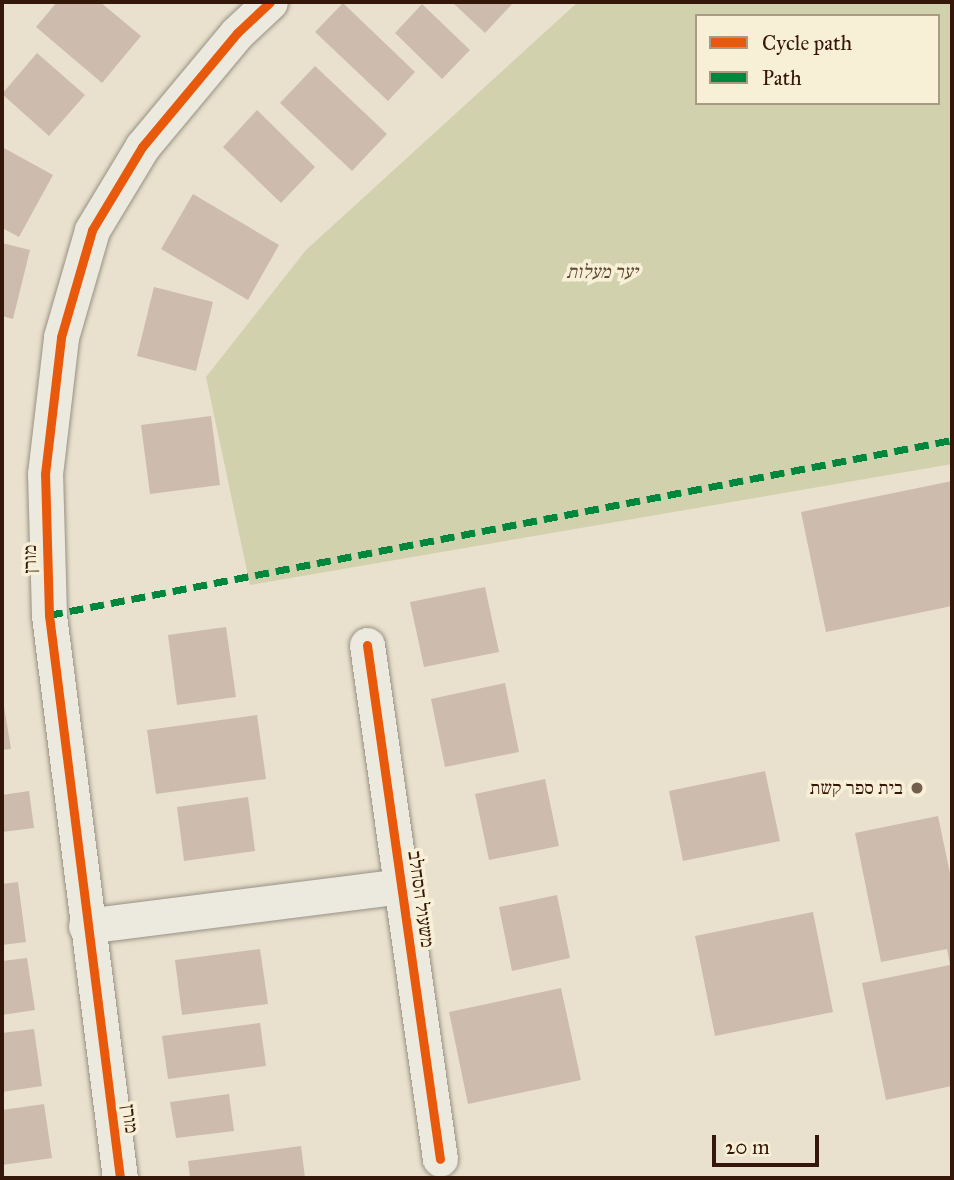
<!DOCTYPE html>
<html>
<head>
<meta charset="utf-8">
<style>
  body { margin:0 }
  #map { position:relative; width:954px; height:1180px; overflow:hidden; background:#e9e1cd; font-family:"IM FELL Great Primer","Frank Ruhl Libre",serif }
  div>[style] { position:absolute }
  .green>* { inset:0; background:#d1d1ad }
  .building>* { inset:0; background:#cdbbad }
  .roads { filter:drop-shadow(0 0 2px #989083) drop-shadow(0 0 2px #989083) }
  .minor>* { height:35px; margin:-17.5px; padding:0 17.5px; transform-origin:17.5px; border-radius:17.5px; background:#ece9df }
  .quiet>* { height:7px; margin-top:-3.5px; transform-origin:0; background:repeating-linear-gradient(90deg,#00873e 0 14px,transparent 0 21px) }
  .cycleway>* { height:9px; margin:-4.5px; padding:0 4.5px; transform-origin:4.5px; border-radius:4.5px; background:#e8590c }
  .dots>* { width:19px; height:19px; translate:-50% -50%; box-sizing:border-box; border:4px solid #f8efd7; border-radius:50% }
  span { translate:-50% -50%; white-space:nowrap; text-align:center; line-height:1.15; -webkit-text-stroke:7px #f8efd7; paint-order:stroke }
  .park-label { font-size:19px; color:#5e4b32; font-style:italic }
  .street-label { font-size:19px; color:#351709 }
  .poi-label { font-size:19px; color:#351709 }
  .right { translate:-100% -50%; text-align:right }
  .frame { position:absolute; inset:0; border:4px solid #351709; pointer-events:none }
  .legend { position:absolute; left:695px; top:14px; width:245px; height:91px; box-sizing:border-box; background:#f8efd7; border:2px solid #aa9985; margin:0; padding:9px 12px; list-style:none; font-size:21px; color:#351709 }
  .legend li { display:flex; align-items:center; gap:14px; height:35px }
  .legend b { width:35px; border:2px solid #aa9985 }
  .scale { position:absolute; left:712px; top:1135px; width:107px; height:32px; box-sizing:border-box; border:4px solid #351709; border-top:0; padding-left:9px; font-size:21px; line-height:24px; white-space:nowrap; color:#351709; -webkit-text-stroke:5px #f8efd7; paint-order:stroke }
</style>
</head>
<body>
<div id="map">
  <div class="green">
    <div style="clip-path:polygon(evenodd,578px 2px,952px 2px,952px 464px,250px 585px,206px 377px,306px 250px,578px 2px,697px 16px,938px 16px,938px 103px,697px 103px,697px 16px)"></div>
  </div>
  <div class="building">
    <div style="clip-path:polygon(57px 2px,100px 2px,141px 36px,102px 83px,36px 27px)"></div>
    <div style="clip-path:polygon(452px 2px,514px 2px,485px 33px)"></div>
    <div style="clip-path:polygon(343px 3px,415px 72px,388px 101px,315px 32px)"></div>
    <div style="clip-path:polygon(422px 4px,470px 50px,442px 79px,395px 33px)"></div>
    <div style="clip-path:polygon(37px 53px,85px 95px,49px 136px,2px 94px)"></div>
    <div style="clip-path:polygon(315px 66px,387px 134px,352px 171px,280px 103px)"></div>
    <div style="clip-path:polygon(257px 110px,315px 167px,281px 203px,223px 147px)"></div>
    <div style="clip-path:polygon(2px 147px,53px 175px,19px 237px,2px 228px)"></div>
    <div style="clip-path:polygon(193px 194px,279px 245px,248px 300px,161px 249px)"></div>
    <div style="clip-path:polygon(2px 243px,30px 250px,13px 319px,2px 316px)"></div>
    <div style="clip-path:polygon(154px 287px,213px 302px,196px 371px,137px 356px)"></div>
    <div style="clip-path:polygon(211px 416px,220px 485px,150px 494px,141px 425px)"></div>
    <div style="clip-path:polygon(952px 481px,952px 606px,826px 632px,801px 512px)"></div>
    <div style="clip-path:polygon(485px 587px,499px 652px,424px 667px,410px 602px)"></div>
    <div style="clip-path:polygon(226px 627px,236px 697px,177px 705px,168px 635px)"></div>
    <div style="clip-path:polygon(505px 683px,519px 752px,445px 767px,431px 699px)"></div>
    <div style="clip-path:polygon(2px 694px,11px 749px,2px 750px)"></div>
    <div style="clip-path:polygon(257px 715px,266px 779px,156px 794px,147px 730px)"></div>
    <div style="clip-path:polygon(765px 771px,780px 841px,683px 861px,669px 791px)"></div>
    <div style="clip-path:polygon(545px 779px,559px 846px,489px 860px,475px 794px)"></div>
    <div style="clip-path:polygon(29px 791px,34px 828px,2px 832px,2px 795px)"></div>
    <div style="clip-path:polygon(248px 797px,255px 851px,184px 861px,177px 807px)"></div>
    <div style="clip-path:polygon(938px 816px,952px 883px,952px 1086px,886px 1100px,862px 983px,950px 965px,947px 949px,881px 962px,855px 833px)"></div>
    <div style="clip-path:polygon(18px 882px,26px 942px,2px 945px,2px 884px)"></div>
    <div style="clip-path:polygon(557px 895px,570px 958px,512px 971px,499px 907px)"></div>
    <div style="clip-path:polygon(813px 912px,833px 1012px,715px 1036px,695px 936px)"></div>
    <div style="clip-path:polygon(260px 949px,268px 1004px,182px 1015px,175px 960px)"></div>
    <div style="clip-path:polygon(27px 958px,35px 1010px,2px 1015px,2px 961px)"></div>
    <div style="clip-path:polygon(561px 988px,581px 1080px,468px 1104px,449px 1012px)"></div>
    <div style="clip-path:polygon(260px 1023px,266px 1066px,168px 1079px,162px 1036px)"></div>
    <div style="clip-path:polygon(34px 1029px,42px 1086px,2px 1092px,2px 1033px)"></div>
    <div style="clip-path:polygon(229px 1094px,234px 1131px,176px 1138px,170px 1102px)"></div>
    <div style="clip-path:polygon(44px 1104px,52px 1158px,2px 1165px,2px 1110px)"></div>
    <div style="clip-path:polygon(301px 1146px,305px 1178px,190px 1178px,188px 1161px)"></div>
  </div>
  <div class="roads">
    <div class="minor">
      <div style="left:367px;top:645px;width:519px;rotate:81.92deg"></div>
      <div style="left:86px;top:926px;width:318px;rotate:-7.2deg"></div>
      <div style="left:120px;top:1178px;width:567px;rotate:-97.19deg"></div>
      <div style="left:49px;top:615px;width:141px;rotate:-91.6deg"></div>
      <div style="left:45px;top:474px;width:138px;rotate:-83.3deg"></div>
      <div style="left:61px;top:337px;width:111px;rotate:-73.8deg"></div>
      <div style="left:92px;top:230px;width:97px;rotate:-58.9deg"></div>
      <div style="left:142px;top:147px;width:148px;rotate:-50.2deg"></div>
      <div style="left:237px;top:33px;width:45px;rotate:-43.2deg"></div>
    </div>
  </div>
  <div class="quiet">
    <div style="left:49px;top:615px;width:920px;rotate:-10.97deg"></div>
  </div>
  <div class="cycleway">
    <div style="left:367px;top:645px;width:519px;rotate:81.92deg"></div>
    <div style="left:120px;top:1178px;width:567px;rotate:-97.19deg"></div>
    <div style="left:49px;top:615px;width:141px;rotate:-91.6deg"></div>
    <div style="left:45px;top:474px;width:138px;rotate:-83.3deg"></div>
    <div style="left:61px;top:337px;width:111px;rotate:-73.8deg"></div>
    <div style="left:92px;top:230px;width:97px;rotate:-58.9deg"></div>
    <div style="left:142px;top:147px;width:148px;rotate:-50.2deg"></div>
    <div style="left:237px;top:33px;width:45px;rotate:-43.2deg"></div>
  </div>
  <div class="dots">
    <div style="left:917px;top:788px;background:#745e4e"></div>
  </div>
  <div class="park-label">
    <span style="left:602px;top:272px">יער מעלות</span>
  </div>
  <div class="street-label">
    <span style="left:30px;top:559px;rotate:-91deg">מורן</span>
    <span style="left:421px;top:899px;rotate:82deg">משעול הסחלב</span>
    <span style="left:130px;top:1119px;rotate:82deg">מורן</span>
  </div>
  <div class="poi-label">
    <span class="right" style="left:903px;top:788px">בית ספר קשת</span>
  </div>
  <div class="frame"></div>
  <ul class="legend">
  <li><b style="height:9px;background:#e8590c"></b>Cycle path</li>
  <li><b style="height:9px;background:#00873e"></b>Path</li>
  </ul>
  <div class="scale">20 m</div>
</div>
</body>
</html>
